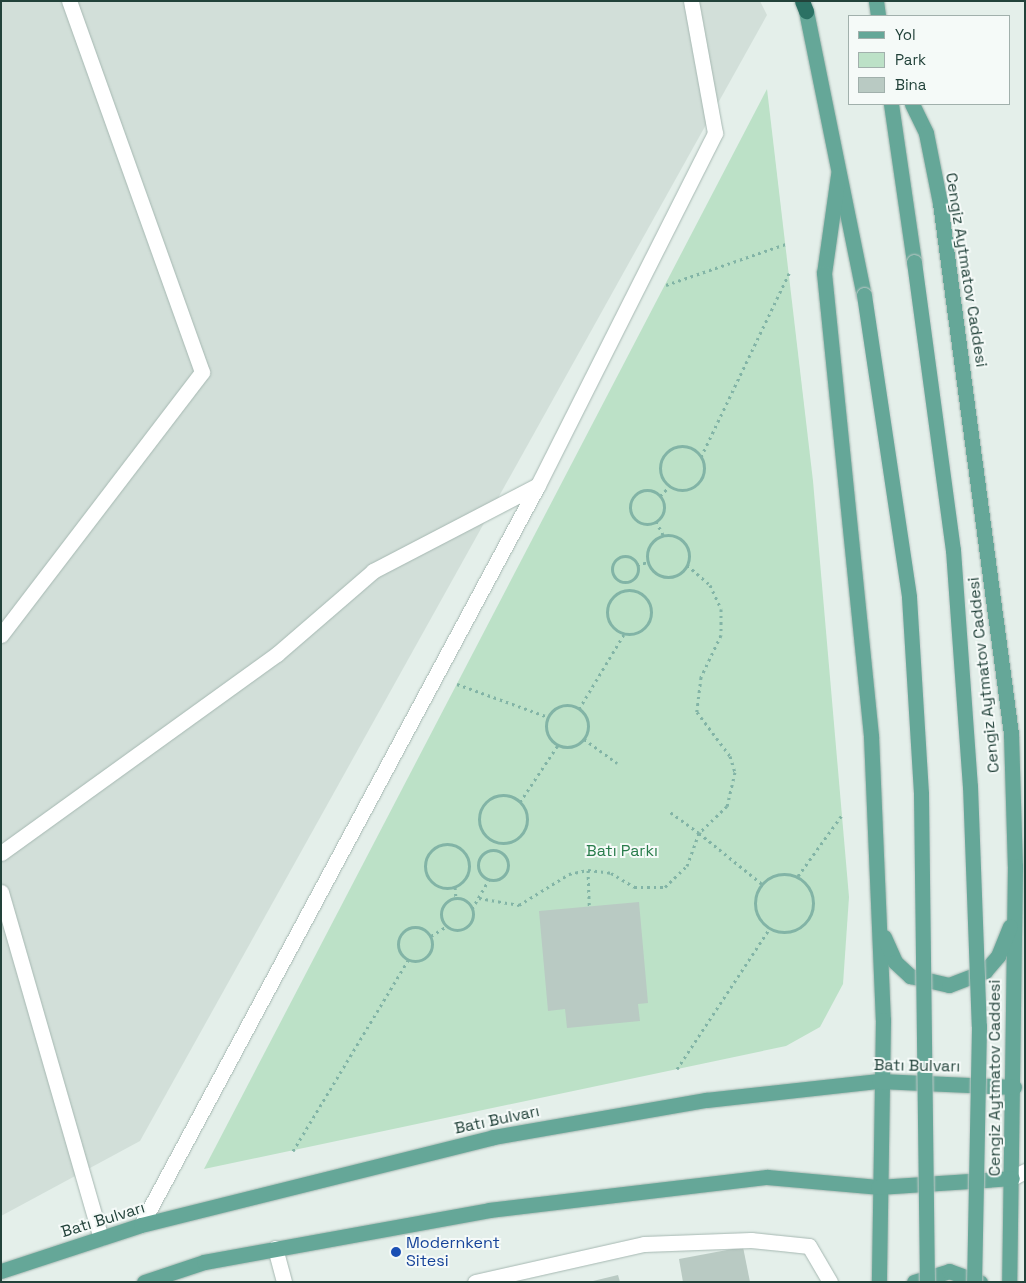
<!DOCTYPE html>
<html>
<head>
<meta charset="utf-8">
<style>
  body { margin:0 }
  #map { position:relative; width:1026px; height:1283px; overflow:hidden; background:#e4efea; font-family:"Space Grotesk",sans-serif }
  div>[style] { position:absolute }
  .built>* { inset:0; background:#d2dfd9 }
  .green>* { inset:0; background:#bce1c7 }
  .building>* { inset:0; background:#b9cac3 }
  .path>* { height:3px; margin-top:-1.5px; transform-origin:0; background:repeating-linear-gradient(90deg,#82b4a6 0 2.5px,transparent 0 6.5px) }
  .path>.ring { margin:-1.5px; padding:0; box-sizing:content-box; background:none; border:3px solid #82b4a6; border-radius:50% }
  .roads { filter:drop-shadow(0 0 1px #a6b8b2) drop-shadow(0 0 1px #a6b8b2) }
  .lane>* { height:15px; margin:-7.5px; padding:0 7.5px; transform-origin:7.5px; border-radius:7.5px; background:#fff }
  .street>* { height:15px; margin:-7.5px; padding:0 7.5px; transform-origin:7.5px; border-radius:7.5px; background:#fff }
  .primary>* { height:15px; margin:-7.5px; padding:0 7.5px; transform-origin:7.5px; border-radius:7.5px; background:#65a798 }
  .highway>* { height:15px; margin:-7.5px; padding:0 7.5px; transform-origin:7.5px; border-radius:7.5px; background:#2b7164 }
  .bridges { filter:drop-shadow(0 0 1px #c1cac8) drop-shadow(0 0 1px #c1cac8) }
  .primary-bridge>* { height:15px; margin:-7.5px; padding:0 7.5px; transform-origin:7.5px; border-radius:7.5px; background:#65a798 }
  .dots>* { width:14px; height:14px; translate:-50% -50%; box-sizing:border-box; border:2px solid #f5faf8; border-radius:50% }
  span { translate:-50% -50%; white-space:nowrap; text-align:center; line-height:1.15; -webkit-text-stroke:4px #f5faf8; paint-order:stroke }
  .street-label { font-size:16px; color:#22423a }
  .park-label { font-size:16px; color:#287c4b }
  .transit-label { font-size:16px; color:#164399 }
  .left { translate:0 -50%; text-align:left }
  .frame { position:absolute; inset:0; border:2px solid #22423a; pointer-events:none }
  .legend { position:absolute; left:848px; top:15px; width:162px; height:90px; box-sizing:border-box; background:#f5faf8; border:1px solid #a1b0ac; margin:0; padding:6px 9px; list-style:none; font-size:15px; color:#22423a }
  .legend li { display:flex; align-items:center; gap:10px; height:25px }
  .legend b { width:25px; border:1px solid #a1b0ac }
</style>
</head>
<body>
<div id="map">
  <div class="built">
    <div style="clip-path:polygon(1px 1px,760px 1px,767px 15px,140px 1141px,1px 1216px)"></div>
  </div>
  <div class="green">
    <div style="clip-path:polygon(767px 89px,813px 481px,849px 897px,843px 984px,820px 1027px,786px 1046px,204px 1169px)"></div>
  </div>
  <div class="building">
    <div style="clip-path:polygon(639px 902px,648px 1003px,638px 1004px,640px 1021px,567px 1028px,565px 1009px,548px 1011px,539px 911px)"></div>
    <div style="clip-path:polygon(743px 1247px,750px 1282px,683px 1282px,679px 1259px)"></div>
    <div style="clip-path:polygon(618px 1275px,620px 1282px,593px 1282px,593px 1281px)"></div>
  </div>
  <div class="path">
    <div style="left:666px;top:285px;width:127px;rotate:-18.9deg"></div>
    <div class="ring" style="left:660px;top:446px;width:41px;height:41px"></div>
    <div style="left:701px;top:457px;width:204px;rotate:-64.4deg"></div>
    <div class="ring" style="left:630px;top:490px;width:31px;height:31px"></div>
    <div style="left:660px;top:496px;width:13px;rotate:-45deg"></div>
    <div style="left:656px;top:521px;width:16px;rotate:63deg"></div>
    <div class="ring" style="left:647px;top:535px;width:39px;height:39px"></div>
    <div class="ring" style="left:612px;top:556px;width:23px;height:23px"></div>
    <div style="left:637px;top:565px;width:11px;rotate:-15deg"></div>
    <div style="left:687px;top:565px;width:30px;rotate:41deg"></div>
    <div style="left:710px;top:585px;width:26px;rotate:65deg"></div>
    <div style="left:721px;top:609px;width:26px;rotate:90deg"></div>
    <div style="left:721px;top:635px;width:47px;rotate:115.5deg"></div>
    <div style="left:701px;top:677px;width:35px;rotate:97deg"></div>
    <div style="left:697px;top:712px;width:55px;rotate:53.1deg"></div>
    <div style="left:730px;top:756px;width:17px;rotate:73deg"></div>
    <div style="left:735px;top:772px;width:35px;rotate:103deg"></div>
    <div style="left:727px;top:806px;width:39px;rotate:136deg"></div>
    <div style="left:699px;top:833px;width:81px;rotate:39deg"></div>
    <div class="ring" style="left:607px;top:590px;width:41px;height:41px"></div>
    <div style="left:457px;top:684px;width:97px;rotate:19.9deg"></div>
    <div class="ring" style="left:546px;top:705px;width:39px;height:39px"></div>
    <div style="left:579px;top:709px;width:87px;rotate:-59deg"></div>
    <div style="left:584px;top:739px;width:41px;rotate:36deg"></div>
    <div class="ring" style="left:479px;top:795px;width:45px;height:45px"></div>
    <div style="left:520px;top:802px;width:69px;rotate:-56.3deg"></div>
    <div class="ring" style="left:425px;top:844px;width:41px;height:41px"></div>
    <div class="ring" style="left:478px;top:850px;width:27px;height:27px"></div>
    <div style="left:588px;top:870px;width:36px;rotate:88deg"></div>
    <div class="ring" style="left:755px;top:874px;width:55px;height:55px"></div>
    <div style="left:798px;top:876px;width:75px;rotate:-54.2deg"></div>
    <div style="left:455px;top:887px;width:12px;rotate:85deg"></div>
    <div style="left:479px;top:898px;width:41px;rotate:9.9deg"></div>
    <div style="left:519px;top:905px;width:59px;rotate:-31.8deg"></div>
    <div style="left:569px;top:874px;width:19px;rotate:-12deg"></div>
    <div style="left:588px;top:870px;width:23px;rotate:7deg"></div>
    <div style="left:611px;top:873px;width:27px;rotate:31deg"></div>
    <div style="left:634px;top:887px;width:31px"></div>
    <div style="left:665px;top:887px;width:30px;rotate:-44deg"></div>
    <div style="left:687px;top:866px;width:35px;rotate:-70deg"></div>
    <div style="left:699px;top:833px;width:37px;rotate:-144deg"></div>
    <div class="ring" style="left:441px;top:898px;width:29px;height:29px"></div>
    <div style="left:472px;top:909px;width:34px;rotate:-60deg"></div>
    <div class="ring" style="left:398px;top:927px;width:31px;height:31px"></div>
    <div style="left:431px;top:936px;width:19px;rotate:-32deg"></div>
    <div style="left:677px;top:1069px;width:169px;rotate:-56.6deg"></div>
    <div style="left:293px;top:1151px;width:223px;rotate:-58.9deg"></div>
  </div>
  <div class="roads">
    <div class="lane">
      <div style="left:1012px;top:1178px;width:15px;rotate:-28deg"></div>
    </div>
    <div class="street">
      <div style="left:1px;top:635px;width:331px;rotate:-52.6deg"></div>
      <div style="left:202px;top:372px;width:394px;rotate:-109.7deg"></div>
      <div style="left:1px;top:853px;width:340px;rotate:-35.8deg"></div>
      <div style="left:277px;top:654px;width:127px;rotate:-40.8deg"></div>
      <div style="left:373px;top:571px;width:186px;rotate:-27.5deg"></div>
      <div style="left:538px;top:485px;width:394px;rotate:-63.3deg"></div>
      <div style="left:715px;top:133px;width:134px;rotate:-100.3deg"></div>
      <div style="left:1px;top:892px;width:360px;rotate:73.9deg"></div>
      <div style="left:141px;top:1225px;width:840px;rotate:-61.79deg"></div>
      <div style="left:275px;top:1248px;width:35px;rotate:75deg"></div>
      <div style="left:475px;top:1282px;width:173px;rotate:-12.7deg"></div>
      <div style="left:644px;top:1244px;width:107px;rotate:-2.1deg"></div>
      <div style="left:751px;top:1240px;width:58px;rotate:5.9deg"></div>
      <div style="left:809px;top:1246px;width:42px;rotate:59.7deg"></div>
    </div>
    <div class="primary">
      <div style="left:876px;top:1px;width:15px;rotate:82deg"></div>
      <div style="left:806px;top:11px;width:290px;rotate:78.5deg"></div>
      <div style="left:891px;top:104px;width:160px;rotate:81.7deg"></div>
      <div style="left:912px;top:104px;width:32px;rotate:64deg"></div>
      <div style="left:926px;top:133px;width:71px;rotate:78.7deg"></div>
      <div style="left:940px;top:203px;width:536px;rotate:82.38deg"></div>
      <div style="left:1011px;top:734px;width:132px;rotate:88.3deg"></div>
      <div style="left:1015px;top:866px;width:416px;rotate:90.8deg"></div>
      <div style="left:838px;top:175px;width:99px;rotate:98.1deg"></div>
      <div style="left:824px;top:273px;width:465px;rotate:84.2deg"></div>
      <div style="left:871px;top:736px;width:284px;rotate:87.6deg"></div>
      <div style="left:883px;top:1020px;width:262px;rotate:90.9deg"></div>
      <div style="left:884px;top:937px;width:27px;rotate:66deg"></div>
      <div style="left:895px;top:962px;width:21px;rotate:43deg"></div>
      <div style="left:910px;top:976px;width:40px;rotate:13deg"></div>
      <div style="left:949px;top:985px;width:39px;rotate:-21deg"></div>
      <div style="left:985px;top:971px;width:20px;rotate:-49deg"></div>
      <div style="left:998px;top:956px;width:32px;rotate:-68deg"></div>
      <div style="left:1px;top:1271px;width:147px;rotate:-18.2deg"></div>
      <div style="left:141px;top:1225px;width:363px;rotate:-14deg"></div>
      <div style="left:493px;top:1137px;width:216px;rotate:-9.9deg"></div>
      <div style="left:706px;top:1100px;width:174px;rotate:-6.3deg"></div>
      <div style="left:879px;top:1081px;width:135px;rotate:2.5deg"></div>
      <div style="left:144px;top:1282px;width:63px;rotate:-18.4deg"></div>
      <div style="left:204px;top:1262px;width:290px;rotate:-10.3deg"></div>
      <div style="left:489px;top:1210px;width:280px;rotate:-6.8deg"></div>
      <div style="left:767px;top:1177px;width:111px;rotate:5.1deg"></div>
      <div style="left:878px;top:1187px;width:134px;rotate:-3.8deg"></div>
      <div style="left:914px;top:1282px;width:37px;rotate:-17deg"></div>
      <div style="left:949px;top:1271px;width:33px;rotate:20deg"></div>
    </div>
    <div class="highway">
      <div style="left:802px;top:1px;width:11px;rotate:68deg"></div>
    </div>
  </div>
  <div class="bridges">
    <div class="primary-bridge">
      <div style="left:914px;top:262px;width:291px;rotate:82.3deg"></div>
      <div style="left:953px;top:550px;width:237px;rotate:85.9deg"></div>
      <div style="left:970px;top:786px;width:240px;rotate:87.9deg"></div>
      <div style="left:979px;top:1026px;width:256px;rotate:91.1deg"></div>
      <div style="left:864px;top:295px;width:305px;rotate:81.5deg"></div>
      <div style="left:909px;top:597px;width:197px;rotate:86.5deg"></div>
      <div style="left:921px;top:794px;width:488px;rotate:89.3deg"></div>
    </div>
  </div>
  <div class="dots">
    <div style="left:396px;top:1252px;background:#1a4fb4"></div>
  </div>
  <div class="street-label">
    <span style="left:966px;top:270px;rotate:81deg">Cengiz Aytmatov Caddesi</span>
    <span style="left:984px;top:675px;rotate:-96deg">Cengiz Aytmatov Caddesi</span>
    <span style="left:917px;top:1066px;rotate:1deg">Batı Bulvarı</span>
    <span style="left:995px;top:1078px;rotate:-90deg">Cengiz Aytmatov Caddesi</span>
    <span style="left:497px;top:1120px;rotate:-12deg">Batı Bulvarı</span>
    <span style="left:103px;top:1220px;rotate:-17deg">Batı Bulvarı</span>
  </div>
  <div class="park-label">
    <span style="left:622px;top:851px">Batı Parkı</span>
  </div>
  <div class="transit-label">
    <span class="left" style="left:406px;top:1252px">Modernkent<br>Sitesi</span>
  </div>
  <div class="frame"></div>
  <ul class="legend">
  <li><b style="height:6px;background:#65a798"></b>Yol</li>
  <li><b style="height:14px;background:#bce1c7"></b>Park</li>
  <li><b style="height:14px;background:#b9cac3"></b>Bina</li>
  </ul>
</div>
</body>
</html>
